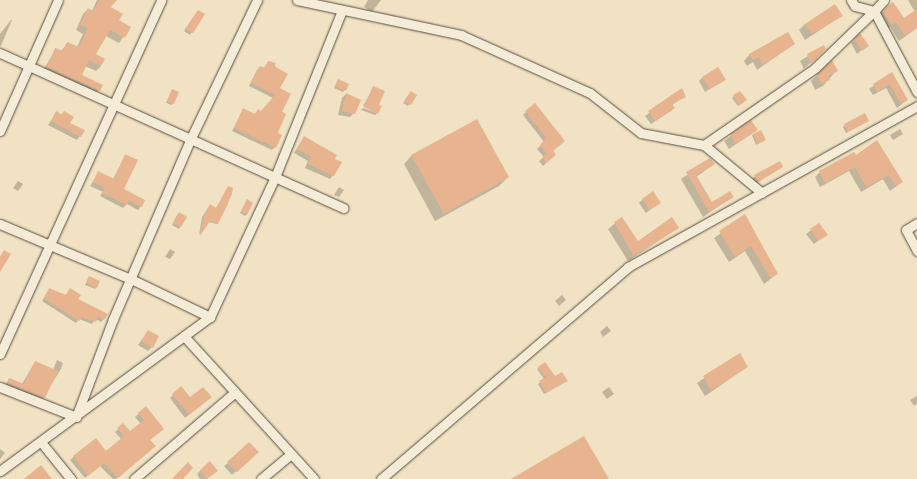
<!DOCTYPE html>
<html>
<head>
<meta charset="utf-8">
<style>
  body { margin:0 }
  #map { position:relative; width:917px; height:479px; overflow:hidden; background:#f0e2c3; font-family:Alegreya,serif }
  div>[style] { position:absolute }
  .shadow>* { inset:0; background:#0003 }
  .building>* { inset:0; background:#e8b490 }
  .roads { filter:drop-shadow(0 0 1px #584d40) drop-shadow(0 0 1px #584d40) }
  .minor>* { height:9px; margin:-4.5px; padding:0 4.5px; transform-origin:4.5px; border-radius:4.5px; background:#f5ecd8 }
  span { translate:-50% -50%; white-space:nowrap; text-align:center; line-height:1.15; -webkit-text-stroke:4px #f5ecd8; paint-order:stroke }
</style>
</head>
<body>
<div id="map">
  <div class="shadow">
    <div style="clip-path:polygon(97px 0,115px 0,110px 8px,118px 21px,130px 27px,119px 43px,106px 36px,95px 55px,101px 66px,96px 71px,85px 66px,81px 76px,102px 85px,94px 96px,42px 72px,56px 49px,61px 51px,68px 43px,77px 47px,83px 34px,76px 30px,83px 14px,88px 9px,92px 11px)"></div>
    <div style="clip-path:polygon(368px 0,381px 0,372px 12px,364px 7px)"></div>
    <div style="clip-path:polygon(908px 0,917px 0,917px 28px,899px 41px,890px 27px,886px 30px,878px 17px,883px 11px,904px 20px,915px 12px)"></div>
    <div style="clip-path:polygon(197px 13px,204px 14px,190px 35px,184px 31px)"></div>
    <div style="clip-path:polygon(841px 16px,805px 40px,799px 30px,805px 24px)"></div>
    <div style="clip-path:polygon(11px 20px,12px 20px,0 48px,0 34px)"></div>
    <div style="clip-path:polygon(860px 34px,867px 46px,857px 54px,851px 43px)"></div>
    <div style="clip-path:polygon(794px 44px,757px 70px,753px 62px,747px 66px,744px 61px,750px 54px)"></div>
    <div style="clip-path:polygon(824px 46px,825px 48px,804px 69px,800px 61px)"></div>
    <div style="clip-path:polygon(269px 61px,275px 64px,280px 113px,275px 147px,272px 150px,232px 131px,243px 110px,255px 115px,261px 112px,273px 98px,249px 86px,257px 70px,260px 67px,264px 68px)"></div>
    <div style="clip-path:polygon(837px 70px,823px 86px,815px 90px,811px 81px,817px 75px)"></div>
    <div style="clip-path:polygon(892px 74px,907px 100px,897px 108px,886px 88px,873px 95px,869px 89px)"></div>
    <div style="clip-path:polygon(703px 77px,724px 80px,705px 92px,699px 81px)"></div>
    <div style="clip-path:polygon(337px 82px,348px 85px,343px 92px,334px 88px)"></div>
    <div style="clip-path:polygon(374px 87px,378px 105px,378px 111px,363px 106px)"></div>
    <div style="clip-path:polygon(172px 90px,173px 103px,172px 105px,166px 103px)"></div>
    <div style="clip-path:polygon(681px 90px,685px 96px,672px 105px,674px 108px,671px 111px,651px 124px,645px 116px)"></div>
    <div style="clip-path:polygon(346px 94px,354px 113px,350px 117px,338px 115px,342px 98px)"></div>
    <div style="clip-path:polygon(409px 94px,416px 95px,408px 106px,403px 103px)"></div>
    <div style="clip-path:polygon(734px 96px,744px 102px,738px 106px,732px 98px)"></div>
    <div style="clip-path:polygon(535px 104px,555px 155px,543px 166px,539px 161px,544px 157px,537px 149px,544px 142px,523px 115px)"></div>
    <div style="clip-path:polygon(363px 108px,377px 113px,375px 115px,361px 110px)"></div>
    <div style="clip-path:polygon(64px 112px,69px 123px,80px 136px,77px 140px,48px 125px,56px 113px,61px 115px)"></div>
    <div style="clip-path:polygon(751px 121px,756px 130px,729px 149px,724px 141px)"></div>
    <div style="clip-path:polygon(866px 122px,846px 133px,843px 127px,845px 125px)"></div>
    <div style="clip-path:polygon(900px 129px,903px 134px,893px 140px,890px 135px)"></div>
    <div style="clip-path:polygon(761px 131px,763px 141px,756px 145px,752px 135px)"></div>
    <div style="clip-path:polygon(304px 137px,334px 159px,333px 175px,330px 179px,305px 168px,308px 161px,294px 153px)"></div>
    <div style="clip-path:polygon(412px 155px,508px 177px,499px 186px,435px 221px,404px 164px)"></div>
    <div style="clip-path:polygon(125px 156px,123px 190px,141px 206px,138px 210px,127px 204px,123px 208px,100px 196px,103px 192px,90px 186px,99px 172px,113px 179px)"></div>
    <div style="clip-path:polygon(856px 157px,902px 182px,890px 191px,883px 179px,861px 192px,849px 171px,820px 187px,815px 177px,820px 172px)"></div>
    <div style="clip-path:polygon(710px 159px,714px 164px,696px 177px,711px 203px,732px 197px,703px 217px,681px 179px)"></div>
    <div style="clip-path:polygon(782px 167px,754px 185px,751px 180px,755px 176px)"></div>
    <div style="clip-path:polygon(18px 181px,23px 184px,18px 191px,13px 188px)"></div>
    <div style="clip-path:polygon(339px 187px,344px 190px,339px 197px,334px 195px)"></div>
    <div style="clip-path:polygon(232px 189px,227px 206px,217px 224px,208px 222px,199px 235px,202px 217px,209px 207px,216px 208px)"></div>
    <div style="clip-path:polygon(643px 199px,655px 206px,646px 213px,639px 203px)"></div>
    <div style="clip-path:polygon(247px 201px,247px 214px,245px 216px,240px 213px)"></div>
    <div style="clip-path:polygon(177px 215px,186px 217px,179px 229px,172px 225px)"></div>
    <div style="clip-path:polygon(745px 216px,777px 274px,764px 284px,745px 251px,729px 262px,714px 238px)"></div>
    <div style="clip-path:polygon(622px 218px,637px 243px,678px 228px,628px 261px,608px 229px)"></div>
    <div style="clip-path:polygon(819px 224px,826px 235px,814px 244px,806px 234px)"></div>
    <div style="clip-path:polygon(170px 249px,175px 252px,170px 259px,165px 257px)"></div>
    <div style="clip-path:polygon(89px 277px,96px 287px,95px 289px,85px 285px)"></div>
    <div style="clip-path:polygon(49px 290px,65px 296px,70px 290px,77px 300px,107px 315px,101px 322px,96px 319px,92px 324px,79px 319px,76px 323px,42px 301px)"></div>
    <div style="clip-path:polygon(562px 295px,566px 300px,559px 306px,555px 301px)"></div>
    <div style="clip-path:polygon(607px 326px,611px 331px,603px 337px,600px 332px)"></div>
    <div style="clip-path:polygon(148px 331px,152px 347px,148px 351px,138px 345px)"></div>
    <div style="clip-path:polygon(739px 354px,747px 367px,705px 396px,697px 383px)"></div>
    <div style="clip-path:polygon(57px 360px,63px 363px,61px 369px,41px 401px,4px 387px,9px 379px,22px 384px,35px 362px,53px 370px)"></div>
    <div style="clip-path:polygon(539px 368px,555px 377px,567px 381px,544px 394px,538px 384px,544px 379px,537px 369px)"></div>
    <div style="clip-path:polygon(609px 387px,614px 394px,607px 399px,602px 392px)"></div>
    <div style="clip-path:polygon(173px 395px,190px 399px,207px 400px,185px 418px,170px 398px)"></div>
    <div style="clip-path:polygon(917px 396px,917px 404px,914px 406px,910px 400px)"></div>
    <div style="clip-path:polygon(146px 408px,163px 429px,149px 441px,151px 449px,116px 479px,113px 479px,100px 466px,85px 478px,70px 460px,96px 439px,106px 452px,121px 439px,115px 432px,123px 425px,130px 433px,141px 424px,135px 417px)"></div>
    <div style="clip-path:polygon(0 449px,5px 453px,0 459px)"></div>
    <div style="clip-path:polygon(253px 456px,232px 475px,224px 466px,228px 463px)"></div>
    <div style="clip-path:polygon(201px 470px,212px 474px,207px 479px,200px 479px,197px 474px)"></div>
  </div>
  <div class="building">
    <div style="clip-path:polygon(99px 0,117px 0,111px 7px,123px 14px,119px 20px,131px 27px,125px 38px,110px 30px,96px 54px,105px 59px,101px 66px,89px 60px,82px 75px,103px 85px,100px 91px,47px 67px,55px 48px,63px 51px,67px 42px,79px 47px,88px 28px,80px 25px,88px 8px,93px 11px)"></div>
    <div style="clip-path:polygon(893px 2px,904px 18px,917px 9px,917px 28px,905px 36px,896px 22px,892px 25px,882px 11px)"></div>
    <div style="clip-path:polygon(835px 4px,843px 16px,812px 34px,805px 24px)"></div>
    <div style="clip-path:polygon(198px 10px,205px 14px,193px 33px,185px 29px)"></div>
    <div style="clip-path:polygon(788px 32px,795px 44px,763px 65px,759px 57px,753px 60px,749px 54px)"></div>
    <div style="clip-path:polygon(860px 33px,869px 46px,862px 51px,854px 38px)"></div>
    <div style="clip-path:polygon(824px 45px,826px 49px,811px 64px,807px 54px)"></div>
    <div style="clip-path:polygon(832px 60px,838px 71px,828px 76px,830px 80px,822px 84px,816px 74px)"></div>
    <div style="clip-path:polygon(268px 61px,276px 63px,274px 66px,288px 74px,280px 88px,291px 94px,282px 112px,286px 114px,278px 133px,282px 135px,276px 148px,234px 128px,243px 108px,255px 114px,258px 109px,261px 111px,275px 95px,251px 83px,260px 66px,265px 68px)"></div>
    <div style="clip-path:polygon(718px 67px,726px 80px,710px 89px,702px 77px)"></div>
    <div style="clip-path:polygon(892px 72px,908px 100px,901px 104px,890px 84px,877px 92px,873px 84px)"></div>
    <div style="clip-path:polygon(338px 79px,349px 84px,346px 91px,335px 86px)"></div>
    <div style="clip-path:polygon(373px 86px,385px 91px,379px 105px,382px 106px,378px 114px,364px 107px)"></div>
    <div style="clip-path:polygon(682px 88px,686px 97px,672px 104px,675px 108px,655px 121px,648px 111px)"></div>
    <div style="clip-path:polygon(172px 89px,179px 92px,174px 104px,167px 101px)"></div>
    <div style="clip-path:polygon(411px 91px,417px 95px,411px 105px,404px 101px)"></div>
    <div style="clip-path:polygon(740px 91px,747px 100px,740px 105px,733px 95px)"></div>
    <div style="clip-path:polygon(346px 93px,361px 100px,355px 114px,342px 111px)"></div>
    <div style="clip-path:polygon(535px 103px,565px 141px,553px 151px,556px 155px,546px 163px,542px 157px,547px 154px,540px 145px,546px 138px,525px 111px)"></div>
    <div style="clip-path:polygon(56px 111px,62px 115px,64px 111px,74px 117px,70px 123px,85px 130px,81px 137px,51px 121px)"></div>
    <div style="clip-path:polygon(865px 113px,869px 121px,848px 132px,844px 124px)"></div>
    <div style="clip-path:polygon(477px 119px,509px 177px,444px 214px,411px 155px)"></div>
    <div style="clip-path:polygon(751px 120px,758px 130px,736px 144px,730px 134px)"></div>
    <div style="clip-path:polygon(761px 130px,766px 140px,758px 144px,753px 134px)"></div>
    <div style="clip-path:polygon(304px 136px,337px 155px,335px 159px,342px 162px,334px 176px,308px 164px,311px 157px,297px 149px)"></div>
    <div style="clip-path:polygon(877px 140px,903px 182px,896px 186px,889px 175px,866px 187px,855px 167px,825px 183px,819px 171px,854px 152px,856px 155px)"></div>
    <div style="clip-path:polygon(125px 154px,138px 160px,124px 189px,145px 200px,142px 207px,129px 201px,127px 205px,102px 193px,105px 188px,93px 182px,98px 171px,114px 179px)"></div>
    <div style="clip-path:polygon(710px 158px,715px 164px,696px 175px,712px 202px,730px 191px,734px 197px,709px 212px,686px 172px)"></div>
    <div style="clip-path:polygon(780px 161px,783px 167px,758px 182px,754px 175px)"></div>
    <div style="clip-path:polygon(228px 186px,233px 188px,232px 194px,218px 224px,210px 221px,200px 236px,204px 215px,210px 204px,216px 208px)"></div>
    <div style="clip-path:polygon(653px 191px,661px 203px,650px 210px,642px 199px)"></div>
    <div style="clip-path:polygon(247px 199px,253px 203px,247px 215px,241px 211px)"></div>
    <div style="clip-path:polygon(179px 212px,187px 217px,181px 227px,173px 223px)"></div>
    <div style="clip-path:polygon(745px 214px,778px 274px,770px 278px,751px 246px,735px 257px,719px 231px)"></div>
    <div style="clip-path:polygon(622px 217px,638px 241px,672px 217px,679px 228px,634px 256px,614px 222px)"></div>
    <div style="clip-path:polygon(819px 223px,828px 235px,818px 241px,810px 229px)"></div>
    <div style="clip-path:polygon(4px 250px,11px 254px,0 272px,0 257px)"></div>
    <div style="clip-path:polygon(89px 276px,100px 281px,97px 288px,86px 283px)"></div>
    <div style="clip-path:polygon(49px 288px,66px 295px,70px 288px,81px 295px,78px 299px,108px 314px,104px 320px,98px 316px,96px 322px,82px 317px,79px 321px,44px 298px)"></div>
    <div style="clip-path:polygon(148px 330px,159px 336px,153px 348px,141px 341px)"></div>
    <div style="clip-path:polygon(740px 353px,748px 367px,711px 390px,703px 376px)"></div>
    <div style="clip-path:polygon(35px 361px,58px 371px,45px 398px,7px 383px,9px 378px,24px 384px)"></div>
    <div style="clip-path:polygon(545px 362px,555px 376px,562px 372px,568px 381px,546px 393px,539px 381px,546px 377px,538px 367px)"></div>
    <div style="clip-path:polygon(181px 386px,190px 397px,203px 387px,212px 397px,189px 415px,172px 394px)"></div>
    <div style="clip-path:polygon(146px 406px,164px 429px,150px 440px,156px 446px,118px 478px,104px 463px,88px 476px,73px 456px,96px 438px,106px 451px,124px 436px,117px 428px,123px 423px,130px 431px,144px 420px,138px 413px)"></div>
    <div style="clip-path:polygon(584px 436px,609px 479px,511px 479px)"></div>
    <div style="clip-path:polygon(249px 442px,259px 452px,237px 472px,227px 462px)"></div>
    <div style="clip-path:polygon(210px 461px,218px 471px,207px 479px,200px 470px)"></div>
    <div style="clip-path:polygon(188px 462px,193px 468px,183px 479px,172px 479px)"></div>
    <div style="clip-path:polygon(41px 465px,52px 479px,24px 479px)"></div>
  </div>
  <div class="roads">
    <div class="minor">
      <div style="left:297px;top:0;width:168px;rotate:12deg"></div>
      <div style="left:461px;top:35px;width:141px;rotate:24.2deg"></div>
      <div style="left:590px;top:93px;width:65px;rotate:38.1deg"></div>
      <div style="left:641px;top:133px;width:64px;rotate:10.8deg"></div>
      <div style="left:704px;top:145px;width:75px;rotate:39.6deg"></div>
      <div style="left:884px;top:0;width:15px;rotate:132deg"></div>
      <div style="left:874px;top:11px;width:92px;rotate:62deg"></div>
      <div style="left:0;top:53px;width:377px;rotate:24.3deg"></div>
      <div style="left:0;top:131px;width:143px;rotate:-66.1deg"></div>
      <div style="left:704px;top:145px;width:135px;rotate:-34.7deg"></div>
      <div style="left:815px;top:68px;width:82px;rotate:-44deg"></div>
      <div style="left:874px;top:11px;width:20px;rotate:-165deg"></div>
      <div style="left:855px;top:6px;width:7px;rotate:-124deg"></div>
      <div style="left:917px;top:223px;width:13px;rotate:148deg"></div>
      <div style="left:906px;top:230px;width:24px;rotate:62deg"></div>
      <div style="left:0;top:224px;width:142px;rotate:22.8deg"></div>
      <div style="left:131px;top:279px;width:88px;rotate:25.7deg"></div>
      <div style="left:184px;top:336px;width:193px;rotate:47.7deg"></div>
      <div style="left:0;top:354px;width:389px;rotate:-65.5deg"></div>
      <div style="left:0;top:387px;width:82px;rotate:21.5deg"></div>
      <div style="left:76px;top:417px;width:105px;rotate:-69.3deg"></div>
      <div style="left:113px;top:319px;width:197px;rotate:-66.7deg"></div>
      <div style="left:191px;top:138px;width:153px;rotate:-64.4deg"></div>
      <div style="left:41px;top:442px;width:48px;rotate:51deg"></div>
      <div style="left:0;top:471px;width:260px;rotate:-36.3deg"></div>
      <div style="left:210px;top:317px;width:154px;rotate:-65.1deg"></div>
      <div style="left:275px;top:177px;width:180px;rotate:-68.1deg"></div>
      <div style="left:134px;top:479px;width:133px;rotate:-40.7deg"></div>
      <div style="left:261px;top:479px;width:39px;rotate:-40deg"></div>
      <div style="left:381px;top:479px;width:326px;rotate:-40.6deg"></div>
      <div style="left:628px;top:267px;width:331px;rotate:-29.1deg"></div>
    </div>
  </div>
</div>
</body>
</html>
